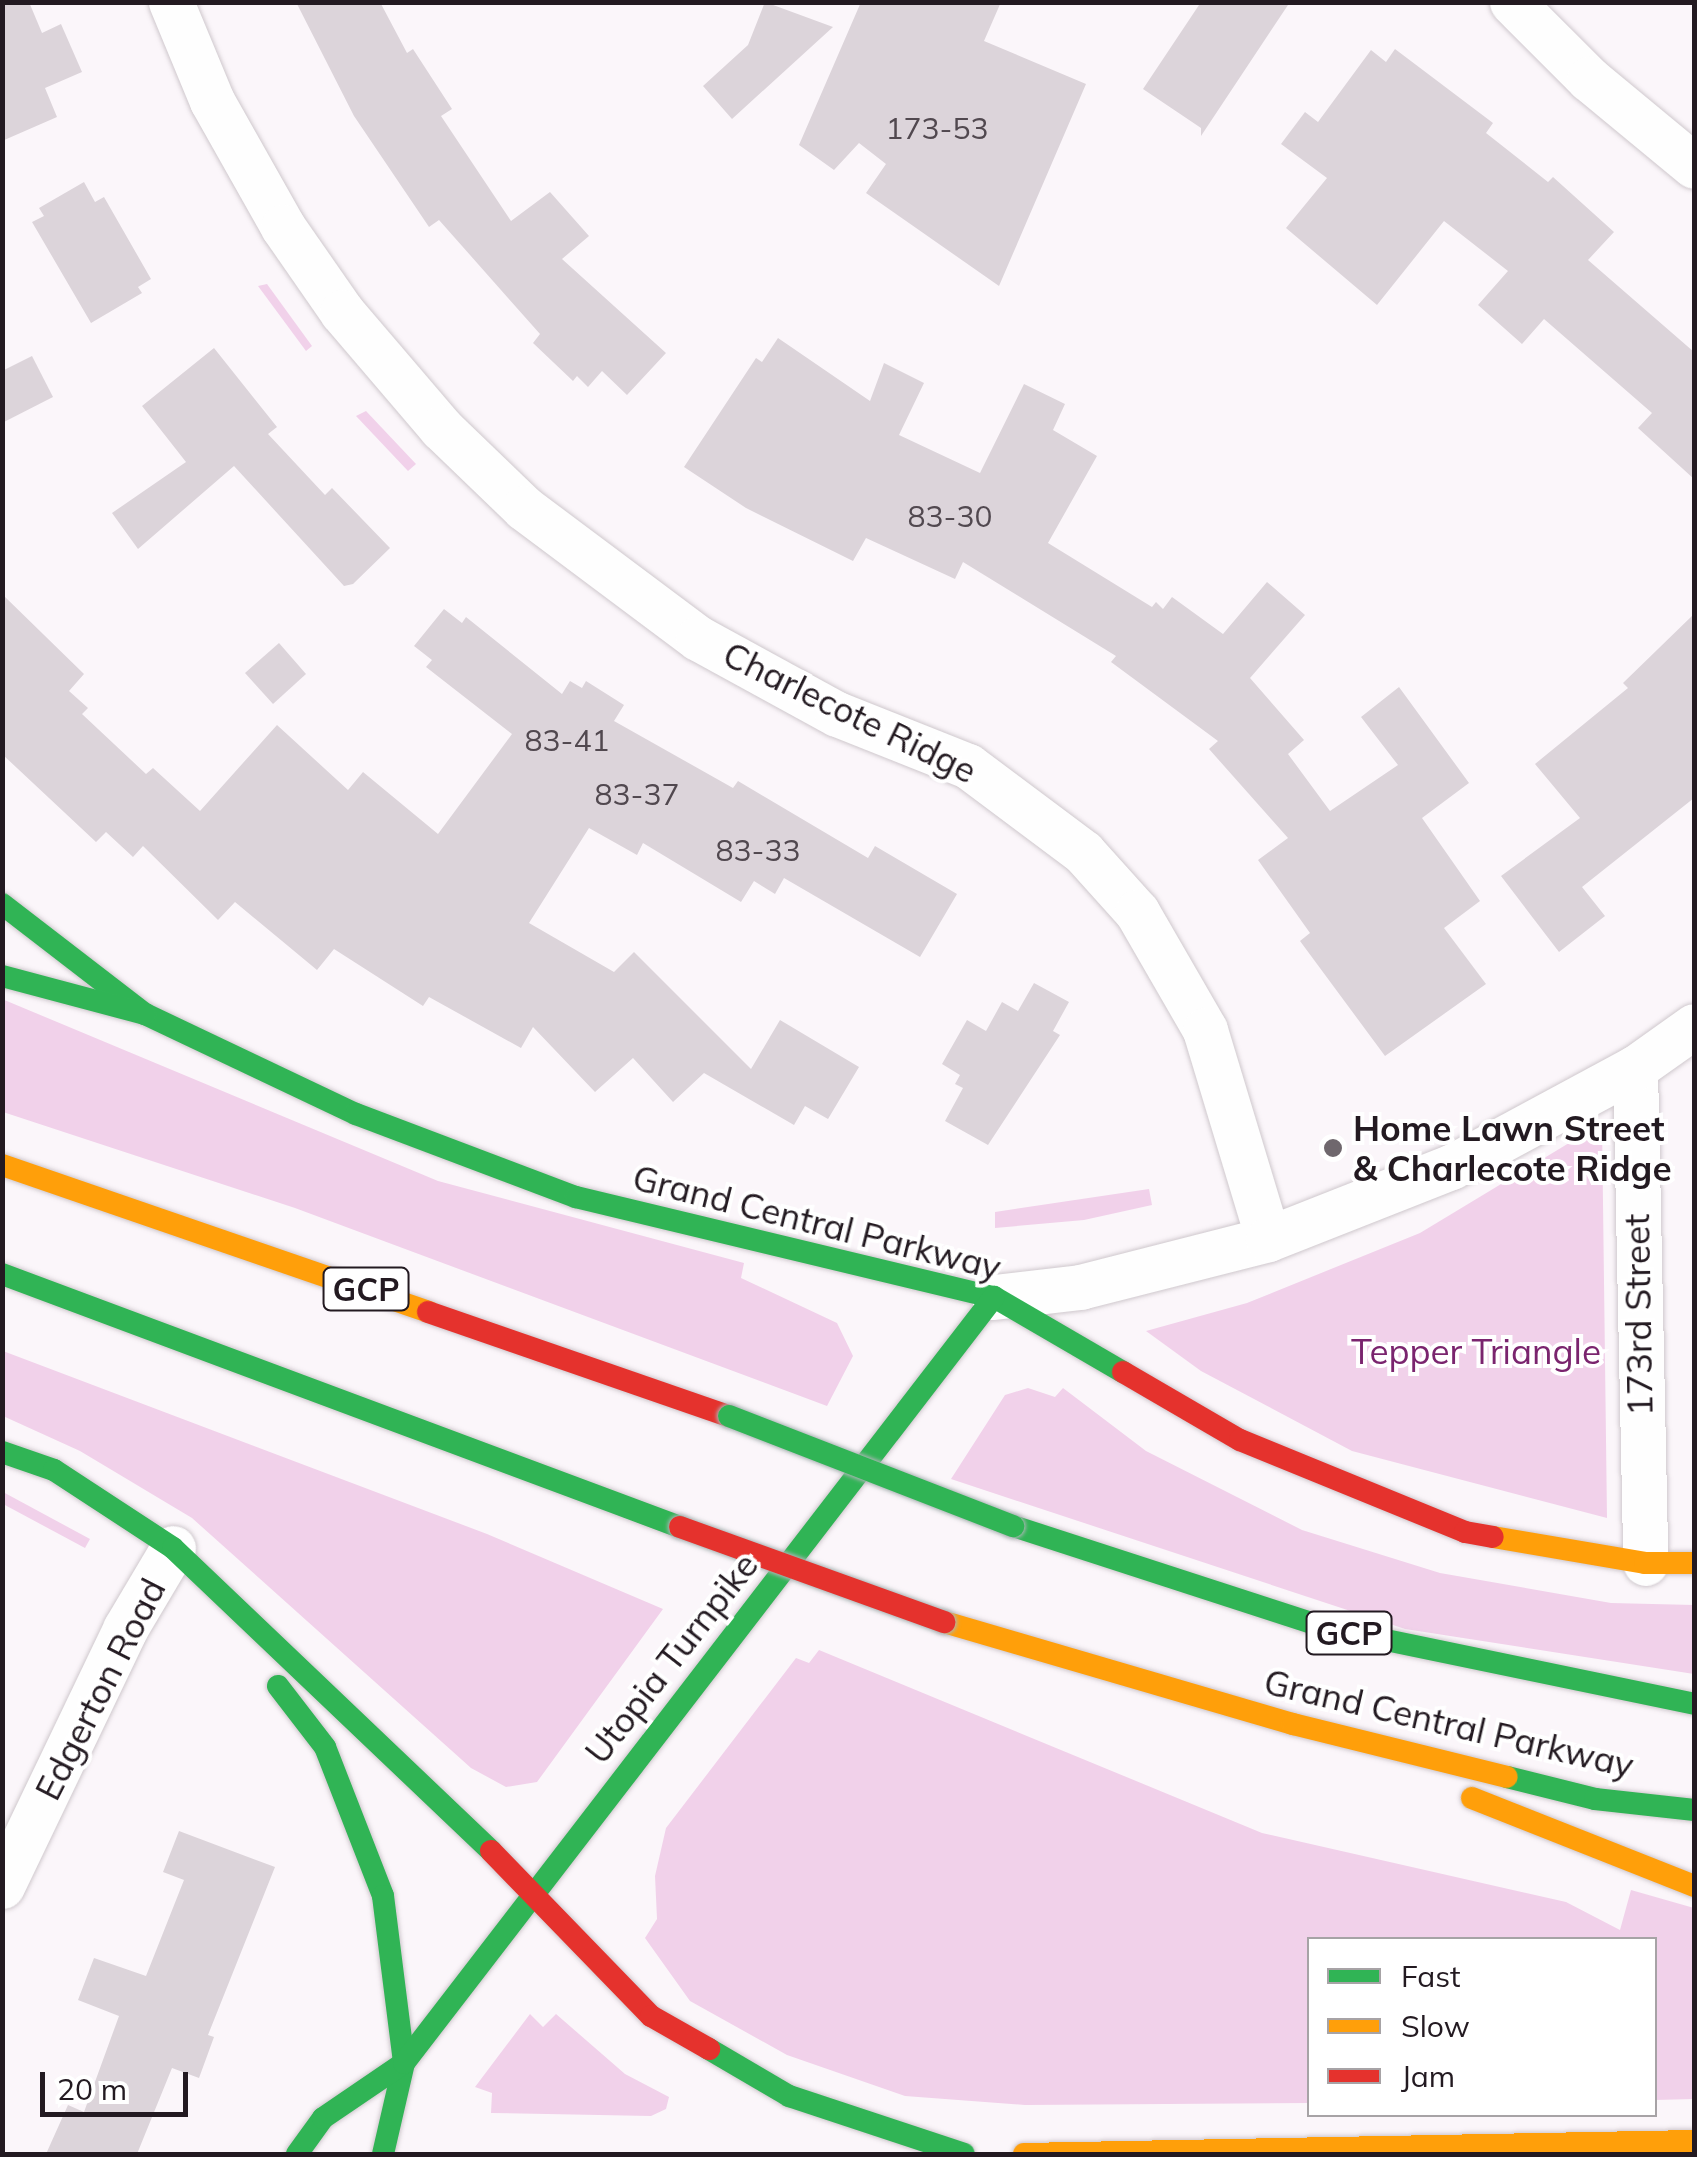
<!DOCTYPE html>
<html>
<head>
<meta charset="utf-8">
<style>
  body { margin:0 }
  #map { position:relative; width:1697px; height:2157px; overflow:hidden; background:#fbf6fa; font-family:Mulish,sans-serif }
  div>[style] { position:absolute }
  .green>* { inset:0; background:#f1d1ea }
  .building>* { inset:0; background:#dcd4da }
  .roads { filter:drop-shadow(0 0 2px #cfc8cd) drop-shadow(0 0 2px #cfc8cd) }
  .street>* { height:45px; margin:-22.5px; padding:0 22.5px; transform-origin:22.5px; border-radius:22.5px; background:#fefefe }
  .fast>* { height:22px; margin:-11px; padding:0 11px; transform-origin:11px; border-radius:11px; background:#30b455 }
  .slow>* { height:22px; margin:-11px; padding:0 11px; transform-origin:11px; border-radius:11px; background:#ff9f0a }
  .jam>* { height:22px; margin:-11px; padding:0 11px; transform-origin:11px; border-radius:11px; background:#e5322d }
  .bridges { filter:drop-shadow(0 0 2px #acb5b5) drop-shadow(0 0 2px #acb5b5) }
  .fast-bridge>* { height:22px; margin:-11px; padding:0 11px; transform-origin:11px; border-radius:11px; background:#30b455 }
  .jam-bridge>* { height:22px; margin:-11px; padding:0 11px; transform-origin:11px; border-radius:11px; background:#e5322d }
  .dots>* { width:28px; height:28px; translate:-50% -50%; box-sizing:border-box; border:5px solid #fff; border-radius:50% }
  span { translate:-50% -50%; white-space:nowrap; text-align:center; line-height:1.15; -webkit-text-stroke:8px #fff; paint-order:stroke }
  .number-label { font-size:30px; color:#51484f }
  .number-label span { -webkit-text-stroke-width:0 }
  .shield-label span { padding:2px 8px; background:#fff; border:2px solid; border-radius:8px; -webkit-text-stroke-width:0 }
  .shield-label { font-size:32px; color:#231a21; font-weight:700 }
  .street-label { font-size:35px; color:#231a21 }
  .poi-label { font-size:35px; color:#231a21; font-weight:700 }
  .left { translate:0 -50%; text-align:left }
  .park-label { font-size:35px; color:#7a246e }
  .frame { position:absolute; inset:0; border:5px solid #231a21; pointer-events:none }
  .legend { position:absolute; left:1307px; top:1937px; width:350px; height:180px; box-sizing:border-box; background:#fff; border:2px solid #a7a3a6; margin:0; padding:12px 18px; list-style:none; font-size:30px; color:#231a21 }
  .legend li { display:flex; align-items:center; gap:20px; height:50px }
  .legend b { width:50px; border:2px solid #a7a3a6 }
  .scale { position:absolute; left:40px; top:2072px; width:148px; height:45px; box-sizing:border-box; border:5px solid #231a21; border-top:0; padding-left:12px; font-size:30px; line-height:35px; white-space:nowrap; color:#231a21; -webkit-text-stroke:8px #fff; paint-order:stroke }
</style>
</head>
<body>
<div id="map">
  <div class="green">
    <div style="clip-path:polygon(267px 284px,312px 346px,306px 351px,258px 286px)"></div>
    <div style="clip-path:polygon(366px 411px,416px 464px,408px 471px,356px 416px)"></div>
    <div style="clip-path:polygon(2px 999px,438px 1181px,744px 1263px,741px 1278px,837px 1323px,853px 1356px,827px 1406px,295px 1208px,3px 1112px)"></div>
    <div style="clip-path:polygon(1602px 1123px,1607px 1518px,1352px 1451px,1201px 1371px,1146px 1331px,1247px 1303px,1420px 1233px)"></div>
    <div style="clip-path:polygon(1149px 1189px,1152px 1205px,1084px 1220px,995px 1228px,995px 1212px)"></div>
    <div style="clip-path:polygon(3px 1351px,487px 1534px,663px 1609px,537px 1782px,506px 1787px,471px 1768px,192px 1518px,80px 1451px,3px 1416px)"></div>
    <div style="clip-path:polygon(1028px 1388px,1055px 1397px,1063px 1388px,1146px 1451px,1302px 1530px,1440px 1573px,1611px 1603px,1694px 1605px,1694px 1674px,1405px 1629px,951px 1479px,1005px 1395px)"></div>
    <div style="clip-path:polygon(3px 1492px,90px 1539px,85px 1548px,3px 1504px)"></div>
    <div style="clip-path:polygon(819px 1650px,1262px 1833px,1566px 1902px,1620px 1930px,1631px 1890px,1694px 1908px,1694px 2099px,1655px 2100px,1654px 1940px,1310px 1940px,1309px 2103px,1025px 2105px,905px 2096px,787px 2055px,690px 2001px,645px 1938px,657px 1919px,655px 1876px,666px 1828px,796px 1658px,809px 1663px)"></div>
    <div style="clip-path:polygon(530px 2014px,543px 2027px,556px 2014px,625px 2074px,669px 2097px,666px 2109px,651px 2116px,491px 2113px,492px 2093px,475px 2087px)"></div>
  </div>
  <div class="building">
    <div style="clip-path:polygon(2px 2px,29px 2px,42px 33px,61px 24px,82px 72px,45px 88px,57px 117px,2px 141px)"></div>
    <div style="clip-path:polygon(296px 2px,380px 2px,407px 53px,413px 49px,452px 109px,441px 116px,511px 221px,550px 192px,589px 236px,562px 259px,666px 353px,627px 395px,602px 371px,588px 387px,577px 376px,573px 381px,533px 343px,540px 334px,439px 220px,429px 227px,354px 116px)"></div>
    <div style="clip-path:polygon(765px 2px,833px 27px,732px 119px,703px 86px,748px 45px)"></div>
    <div style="clip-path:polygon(861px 2px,1001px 2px,984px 41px,1086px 84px,999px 286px,866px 193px,886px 164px,859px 143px,834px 170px,799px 145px)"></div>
    <div style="clip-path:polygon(1201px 2px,1290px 2px,1201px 136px,1201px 128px,1143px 89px)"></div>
    <div style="clip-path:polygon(1395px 49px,1493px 123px,1486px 133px,1548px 182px,1553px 177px,1614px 232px,1588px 260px,1694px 352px,1694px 479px,1638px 428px,1652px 413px,1544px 319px,1522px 344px,1478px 305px,1508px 271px,1444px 221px,1377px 305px,1286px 228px,1327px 178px,1281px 144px,1305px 112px,1318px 122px,1371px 50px,1386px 62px)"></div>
    <div style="clip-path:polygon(84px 182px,95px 202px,104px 197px,151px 279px,138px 287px,142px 293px,91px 323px,32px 222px,44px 216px,39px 208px)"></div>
    <div style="clip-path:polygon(778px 338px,870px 401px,884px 363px,924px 383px,899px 435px,980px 473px,1024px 384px,1065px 404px,1053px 430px,1097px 456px,1048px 543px,1152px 607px,1156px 602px,1163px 609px,1172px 597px,1223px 634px,1267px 582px,1305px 615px,1250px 678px,1304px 740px,1288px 754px,1330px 811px,1398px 765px,1361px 717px,1399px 687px,1469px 783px,1422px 818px,1480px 901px,1444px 928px,1486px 984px,1385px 1056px,1300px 941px,1310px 933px,1258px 860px,1288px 838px,1209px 749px,1218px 741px,1111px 662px,1116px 656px,963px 562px,955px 579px,866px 538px,853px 561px,746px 508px,684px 467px,756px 358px,762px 362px)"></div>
    <div style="clip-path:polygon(214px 348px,277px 427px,268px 434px,325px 495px,332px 488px,390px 548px,353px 584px,344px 586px,234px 466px,138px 549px,112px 513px,186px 462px,142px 406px)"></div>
    <div style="clip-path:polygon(32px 356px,53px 397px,2px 423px,2px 371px)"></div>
    <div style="clip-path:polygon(2px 594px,84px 674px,69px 691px,88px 708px,82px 714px,146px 774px,153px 768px,200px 811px,277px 725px,348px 790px,363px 772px,438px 834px,512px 734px,426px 667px,432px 660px,414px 646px,444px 609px,462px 623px,466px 617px,562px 694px,570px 681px,582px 688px,586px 681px,624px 705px,614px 721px,733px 788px,738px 781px,868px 858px,875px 846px,957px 894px,920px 957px,784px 878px,775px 894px,754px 881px,741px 902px,643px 843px,637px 855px,589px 828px,529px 923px,614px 972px,634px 952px,751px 1069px,780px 1020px,859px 1067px,828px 1119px,805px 1106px,794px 1125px,704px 1073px,673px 1102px,633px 1058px,595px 1092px,533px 1027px,521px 1048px,429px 997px,423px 1006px,334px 949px,317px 970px,235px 902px,218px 920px,143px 846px,133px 857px,106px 832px,96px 842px,2px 754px)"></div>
    <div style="clip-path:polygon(1694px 614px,1694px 798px,1582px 887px,1605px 916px,1559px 952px,1501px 876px,1580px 818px,1535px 764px,1628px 688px,1623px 683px)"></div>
    <div style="clip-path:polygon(279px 643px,306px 674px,273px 704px,245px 673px)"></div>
    <div style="clip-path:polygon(1034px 983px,1069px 1002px,1053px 1031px,1060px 1035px,988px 1145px,945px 1121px,963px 1088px,955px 1084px,960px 1075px,942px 1064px,967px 1020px,986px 1031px,1002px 1002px,1018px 1011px)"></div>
    <div style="clip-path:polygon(179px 1831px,275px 1867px,208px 2035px,214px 2037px,199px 2078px,172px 2068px,137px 2154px,46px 2154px,68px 2105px,84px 2112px,119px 2016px,78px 2000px,94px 1958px,146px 1976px,184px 1880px,163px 1872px)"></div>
  </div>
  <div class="roads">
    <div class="street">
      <div style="left:171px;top:2px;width:107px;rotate:67.5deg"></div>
      <div style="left:212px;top:101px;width:145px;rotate:60.6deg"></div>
      <div style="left:283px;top:227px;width:103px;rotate:55.2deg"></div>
      <div style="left:342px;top:312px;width:153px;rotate:49.5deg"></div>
      <div style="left:441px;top:428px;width:115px;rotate:43.9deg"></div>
      <div style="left:524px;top:508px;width:217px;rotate:36.8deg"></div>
      <div style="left:698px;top:638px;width:158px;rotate:28.7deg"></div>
      <div style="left:837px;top:714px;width:141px;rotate:21.7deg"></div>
      <div style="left:968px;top:766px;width:144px;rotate:36.8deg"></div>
      <div style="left:1083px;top:852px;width:81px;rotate:48deg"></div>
      <div style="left:1137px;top:912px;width:136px;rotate:60deg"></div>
      <div style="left:1205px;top:1030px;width:218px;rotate:73.2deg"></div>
      <div style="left:1512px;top:2px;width:109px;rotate:45deg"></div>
      <div style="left:1589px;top:79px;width:136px;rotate:39.6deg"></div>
      <div style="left:1635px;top:1068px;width:495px;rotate:88.8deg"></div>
      <div style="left:994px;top:1297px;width:87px;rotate:-6.6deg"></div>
      <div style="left:1080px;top:1287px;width:194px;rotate:-14.3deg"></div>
      <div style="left:1268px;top:1239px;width:197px;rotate:-21.5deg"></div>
      <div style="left:1451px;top:1167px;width:209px;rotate:-28.3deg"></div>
      <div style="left:1635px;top:1068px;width:72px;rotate:-35.4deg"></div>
      <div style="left:2px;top:1886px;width:285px;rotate:-64.4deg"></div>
      <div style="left:125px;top:1629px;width:94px;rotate:-59.3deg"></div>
    </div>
    <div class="fast">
      <div style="left:2px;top:904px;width:180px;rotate:37.6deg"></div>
      <div style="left:145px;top:1014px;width:233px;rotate:25.4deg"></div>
      <div style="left:356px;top:1114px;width:235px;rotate:20.7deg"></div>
      <div style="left:576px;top:1197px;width:430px;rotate:13.5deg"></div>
      <div style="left:994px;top:1297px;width:149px;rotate:30.2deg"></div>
      <div style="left:2px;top:976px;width:148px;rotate:14.9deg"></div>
      <div style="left:2px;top:1274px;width:724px;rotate:20.46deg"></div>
      <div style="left:2px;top:1452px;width:55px;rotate:19.1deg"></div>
      <div style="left:54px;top:1470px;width:142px;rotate:33.2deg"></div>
      <div style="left:173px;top:1548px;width:439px;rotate:43.6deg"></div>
      <div style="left:1013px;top:1526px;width:326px;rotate:18deg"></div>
      <div style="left:1323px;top:1627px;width:379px;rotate:11.7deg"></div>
      <div style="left:278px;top:1686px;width:77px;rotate:52.4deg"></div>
      <div style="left:325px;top:1747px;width:160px;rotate:68.7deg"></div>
      <div style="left:383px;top:1896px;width:168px;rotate:82.8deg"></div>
      <div style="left:404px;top:2063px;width:93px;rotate:103deg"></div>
      <div style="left:1507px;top:1777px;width:91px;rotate:14deg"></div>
      <div style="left:1595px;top:1799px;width:100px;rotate:6.3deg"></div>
      <div style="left:709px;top:2049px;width:93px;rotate:30.4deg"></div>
      <div style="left:789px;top:2096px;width:184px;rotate:18.3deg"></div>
      <div style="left:297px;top:2154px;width:44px;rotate:-54.2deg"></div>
      <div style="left:323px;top:2118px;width:98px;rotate:-34.2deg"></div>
      <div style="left:404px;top:2063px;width:967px;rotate:-52.4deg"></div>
    </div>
    <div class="slow">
      <div style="left:2px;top:1165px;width:451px;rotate:19deg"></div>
      <div style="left:1493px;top:1537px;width:154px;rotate:9.7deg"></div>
      <div style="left:1645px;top:1563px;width:49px"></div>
      <div style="left:944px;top:1622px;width:364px;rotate:16.3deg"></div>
      <div style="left:1293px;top:1724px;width:220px;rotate:13.9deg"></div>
      <div style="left:1472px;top:1798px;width:239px;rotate:21.6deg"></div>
      <div style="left:1024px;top:2154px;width:670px;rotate:-1.11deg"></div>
    </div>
    <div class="jam">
      <div style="left:428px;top:1312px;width:318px;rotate:19.1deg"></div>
      <div style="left:1123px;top:1372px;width:135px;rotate:30.2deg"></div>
      <div style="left:1240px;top:1440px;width:243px;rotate:22.2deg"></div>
      <div style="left:1465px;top:1532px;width:28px;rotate:10deg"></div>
      <div style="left:491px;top:1851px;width:230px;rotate:45.9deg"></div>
      <div style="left:651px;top:2016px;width:67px;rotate:29.6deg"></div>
    </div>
  </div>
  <div class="bridges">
    <div class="fast-bridge">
      <div style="left:729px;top:1416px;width:305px;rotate:21.2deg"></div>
    </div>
    <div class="jam-bridge">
      <div style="left:680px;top:1527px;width:281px;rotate:19.8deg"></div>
    </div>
  </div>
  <div class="dots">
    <div style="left:1333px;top:1148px;background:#6f676d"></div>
  </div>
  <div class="number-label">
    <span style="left:937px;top:128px">173-53</span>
    <span style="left:950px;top:516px">83-30</span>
    <span style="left:567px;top:740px">83-41</span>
    <span style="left:637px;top:794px">83-37</span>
    <span style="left:758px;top:850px">83-33</span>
  </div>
  <div class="shield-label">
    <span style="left:366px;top:1289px">GCP</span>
    <span style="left:1349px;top:1633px">GCP</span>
  </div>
  <div class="street-label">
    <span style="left:850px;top:712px;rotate:26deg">Charlecote Ridge</span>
    <span style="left:817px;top:1222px;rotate:14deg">Grand Central Parkway</span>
    <span style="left:1638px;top:1315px;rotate:-91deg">173rd Street</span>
    <span style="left:671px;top:1658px;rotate:-52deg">Utopia Turnpike</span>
    <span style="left:100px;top:1689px;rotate:-63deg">Edgerton Road</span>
    <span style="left:1449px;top:1723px;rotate:13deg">Grand Central Parkway</span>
  </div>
  <div class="poi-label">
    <span class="left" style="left:1353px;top:1148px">Home Lawn Street<br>&amp; Charlecote Ridge</span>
  </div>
  <div class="park-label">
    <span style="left:1476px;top:1351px">Tepper Triangle</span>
  </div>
  <div class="frame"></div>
  <ul class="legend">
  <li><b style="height:12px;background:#30b455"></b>Fast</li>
  <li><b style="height:12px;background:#ff9f0a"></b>Slow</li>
  <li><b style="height:12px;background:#e5322d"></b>Jam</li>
  </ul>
  <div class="scale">20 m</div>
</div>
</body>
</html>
